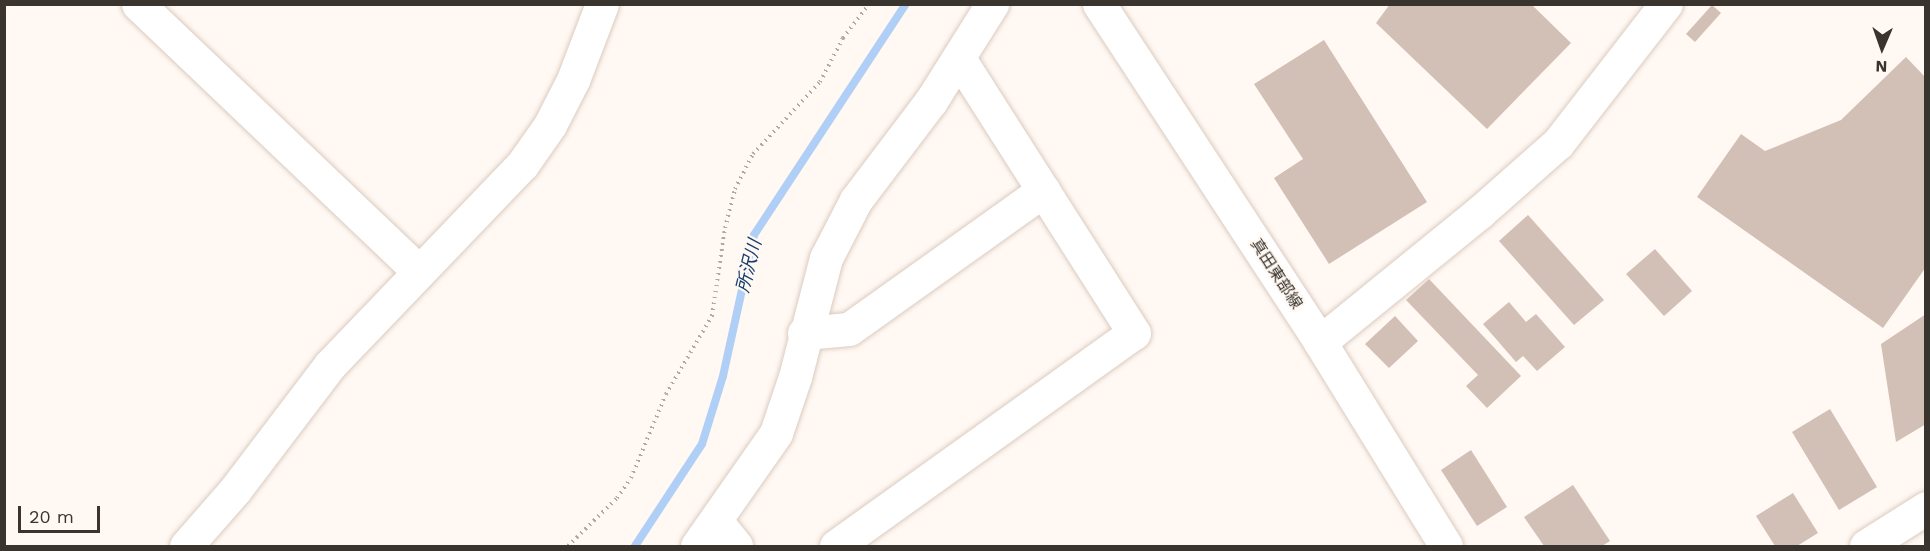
<!DOCTYPE html>
<html>
<head>
<meta charset="utf-8">
<style>
  body { margin:0 }
  #map { position:relative; width:1930px; height:551px; overflow:hidden; background:#fff8f3; font-family:"Work Sans","Noto Sans JP",sans-serif }
  div>[style] { position:absolute }
  .stream>* { height:8px; margin:-4px; padding:0 4px; transform-origin:4px; border-radius:4px; background:#b0cff7 }
  .building>* { inset:0; background:#d2bfb6 }
  .path>* { height:4px; margin-top:-2px; transform-origin:0; background:repeating-linear-gradient(90deg,#afa8a3 0 1.5px,transparent 0 6px) }
  .roads { filter:drop-shadow(0 0 2px #dbcbbf) drop-shadow(0 0 2px #dbcbbf) }
  .minor>* { height:33px; margin:-16.5px; padding:0 16.5px; transform-origin:16.5px; border-radius:16.5px; background:#fff }
  .major>* { height:33px; margin:-16.5px; padding:0 16.5px; transform-origin:16.5px; border-radius:16.5px; background:#fff }
  span { translate:-50% -50%; white-space:nowrap; text-align:center; line-height:1.15; -webkit-text-stroke:4.5px #fff8f3; paint-order:stroke }
  .street-label { font-size:16px; color:#3a342f }
  .water-label { font-size:18px; color:#163e6f; font-style:italic }
  .frame { position:absolute; inset:0; border:6px solid #3a342f; pointer-events:none }
  .north { position:absolute; left:1852px; top:18px; width:60px; height:60px; -webkit-text-stroke:4px #fff8f3; paint-order:stroke; rotate:182deg; font-size:16px; font-weight:700; line-height:24px; text-align:center; color:#3a342f }
  .north::after { content:''; display:block; margin:auto; width:21px; height:27px; background:#3a342f; clip-path:polygon(50% 0,100% 100%,50% 72%,0 100%) }
  .scale { position:absolute; left:18px; top:506px; width:82px; height:27px; box-sizing:border-box; border:3px solid #3a342f; border-top:0; padding-left:8px; font-size:18px; line-height:21px; white-space:nowrap; color:#3a342f; -webkit-text-stroke:4px #fff8f3; paint-order:stroke }
</style>
</head>
<body>
<div id="map">
  <div class="stream">
    <div style="left:635px;top:546px;width:122px;rotate:-56.7deg"></div>
    <div style="left:702px;top:444px;width:71px;rotate:-72.8deg"></div>
    <div style="left:723px;top:376px;width:144px;rotate:-77.6deg"></div>
    <div style="left:754px;top:235px;width:277px;rotate:-56.7deg"></div>
  </div>
  <div class="building">
    <div style="clip-path:polygon(1390px 4px,1531px 4px,1571px 43px,1487px 129px,1376px 23px)"></div>
    <div style="clip-path:polygon(1712px 5px,1721px 13px,1695px 42px,1686px 34px)"></div>
    <div style="clip-path:polygon(1324px 40px,1427px 202px,1329px 264px,1274px 178px,1303px 159px,1254px 84px)"></div>
    <div style="clip-path:polygon(1906px 57px,1926px 78px,1926px 267px,1883px 328px,1697px 197px,1741px 134px,1765px 151px,1841px 120px)"></div>
    <div style="clip-path:polygon(1528px 215px,1604px 300px,1574px 325px,1499px 241px)"></div>
    <div style="clip-path:polygon(1655px 249px,1692px 291px,1664px 316px,1626px 274px)"></div>
    <div style="clip-path:polygon(1429px 279px,1521px 376px,1487px 408px,1466px 386px,1478px 375px,1406px 300px)"></div>
    <div style="clip-path:polygon(1509px 302px,1526px 322px,1536px 314px,1565px 347px,1537px 371px,1523px 356px,1516px 362px,1483px 324px)"></div>
    <div style="clip-path:polygon(1926px 314px,1926px 424px,1896px 442px,1881px 344px)"></div>
    <div style="clip-path:polygon(1395px 316px,1418px 341px,1389px 368px,1365px 344px)"></div>
    <div style="clip-path:polygon(1830px 409px,1877px 487px,1839px 510px,1792px 432px)"></div>
    <div style="clip-path:polygon(1471px 450px,1507px 507px,1477px 526px,1441px 470px)"></div>
    <div style="clip-path:polygon(1573px 485px,1610px 541px,1602px 546px,1544px 546px,1524px 517px)"></div>
    <div style="clip-path:polygon(1793px 493px,1818px 533px,1797px 546px,1775px 546px,1756px 516px)"></div>
  </div>
  <div class="path">
    <div style="left:568px;top:546px;width:69px;rotate:-44.4deg"></div>
    <div style="left:617px;top:498px;width:24px;rotate:-55deg"></div>
    <div style="left:631px;top:478px;width:91px;rotate:-67.4deg"></div>
    <div style="left:666px;top:394px;width:91px;rotate:-59.5deg"></div>
    <div style="left:712px;top:316px;width:89px;rotate:-81.6deg"></div>
    <div style="left:725px;top:228px;width:40px;rotate:-75.6deg"></div>
    <div style="left:735px;top:189px;width:39px;rotate:-63deg"></div>
    <div style="left:753px;top:154px;width:98px;rotate:-47.1deg"></div>
    <div style="left:820px;top:82px;width:50px;rotate:-62.4deg"></div>
    <div style="left:843px;top:38px;width:43px;rotate:-52.6deg"></div>
  </div>
  <div class="roads">
    <div class="minor">
      <div style="left:138px;top:4px;width:388px;rotate:43.6deg"></div>
      <div style="left:804px;top:333px;width:45px;rotate:-5.1deg"></div>
      <div style="left:849px;top:329px;width:239px;rotate:-35.5deg"></div>
      <div style="left:1320px;top:342px;width:206px;rotate:-39.1deg"></div>
      <div style="left:1480px;top:212px;width:104px;rotate:-41.5deg"></div>
      <div style="left:1558px;top:143px;width:176px;rotate:-52.2deg"></div>
      <div style="left:716px;top:521px;width:32px;rotate:51deg"></div>
      <div style="left:186px;top:546px;width:74px;rotate:-48.8deg"></div>
      <div style="left:235px;top:490px;width:157px;rotate:-52.8deg"></div>
      <div style="left:330px;top:365px;width:277px;rotate:-46.2deg"></div>
      <div style="left:522px;top:165px;width:49px;rotate:-55deg"></div>
      <div style="left:550px;top:125px;width:51px;rotate:-62.9deg"></div>
      <div style="left:573px;top:80px;width:81px;rotate:-69.1deg"></div>
      <div style="left:697px;top:546px;width:138px;rotate:-55deg"></div>
      <div style="left:776px;top:433px;width:59px;rotate:-71.3deg"></div>
      <div style="left:795px;top:377px;width:123px;rotate:-75.4deg"></div>
      <div style="left:826px;top:258px;width:65px;rotate:-62.7deg"></div>
      <div style="left:856px;top:200px;width:124px;rotate:-52.9deg"></div>
      <div style="left:931px;top:101px;width:115px;rotate:-57.8deg"></div>
      <div style="left:836px;top:546px;width:366px;rotate:-35.6deg"></div>
      <div style="left:1134px;top:333px;width:326px;rotate:-122.5deg"></div>
      <div style="left:1866px;top:546px;width:71px;rotate:-32.3deg"></div>
    </div>
    <div class="major">
      <div style="left:1099px;top:4px;width:404px;rotate:56.8deg"></div>
      <div style="left:1320px;top:342px;width:240px;rotate:58.3deg"></div>
    </div>
  </div>
  <div class="street-label">
    <span style="left:1276px;top:274px;rotate:57deg">真田東部線</span>
  </div>
  <div class="water-label">
    <span style="left:749px;top:266px;rotate:-76deg">所沢川</span>
  </div>
  <div class="frame"></div>
  <div class="north">N</div>
  <div class="scale">20 m</div>
</div>
</body>
</html>
